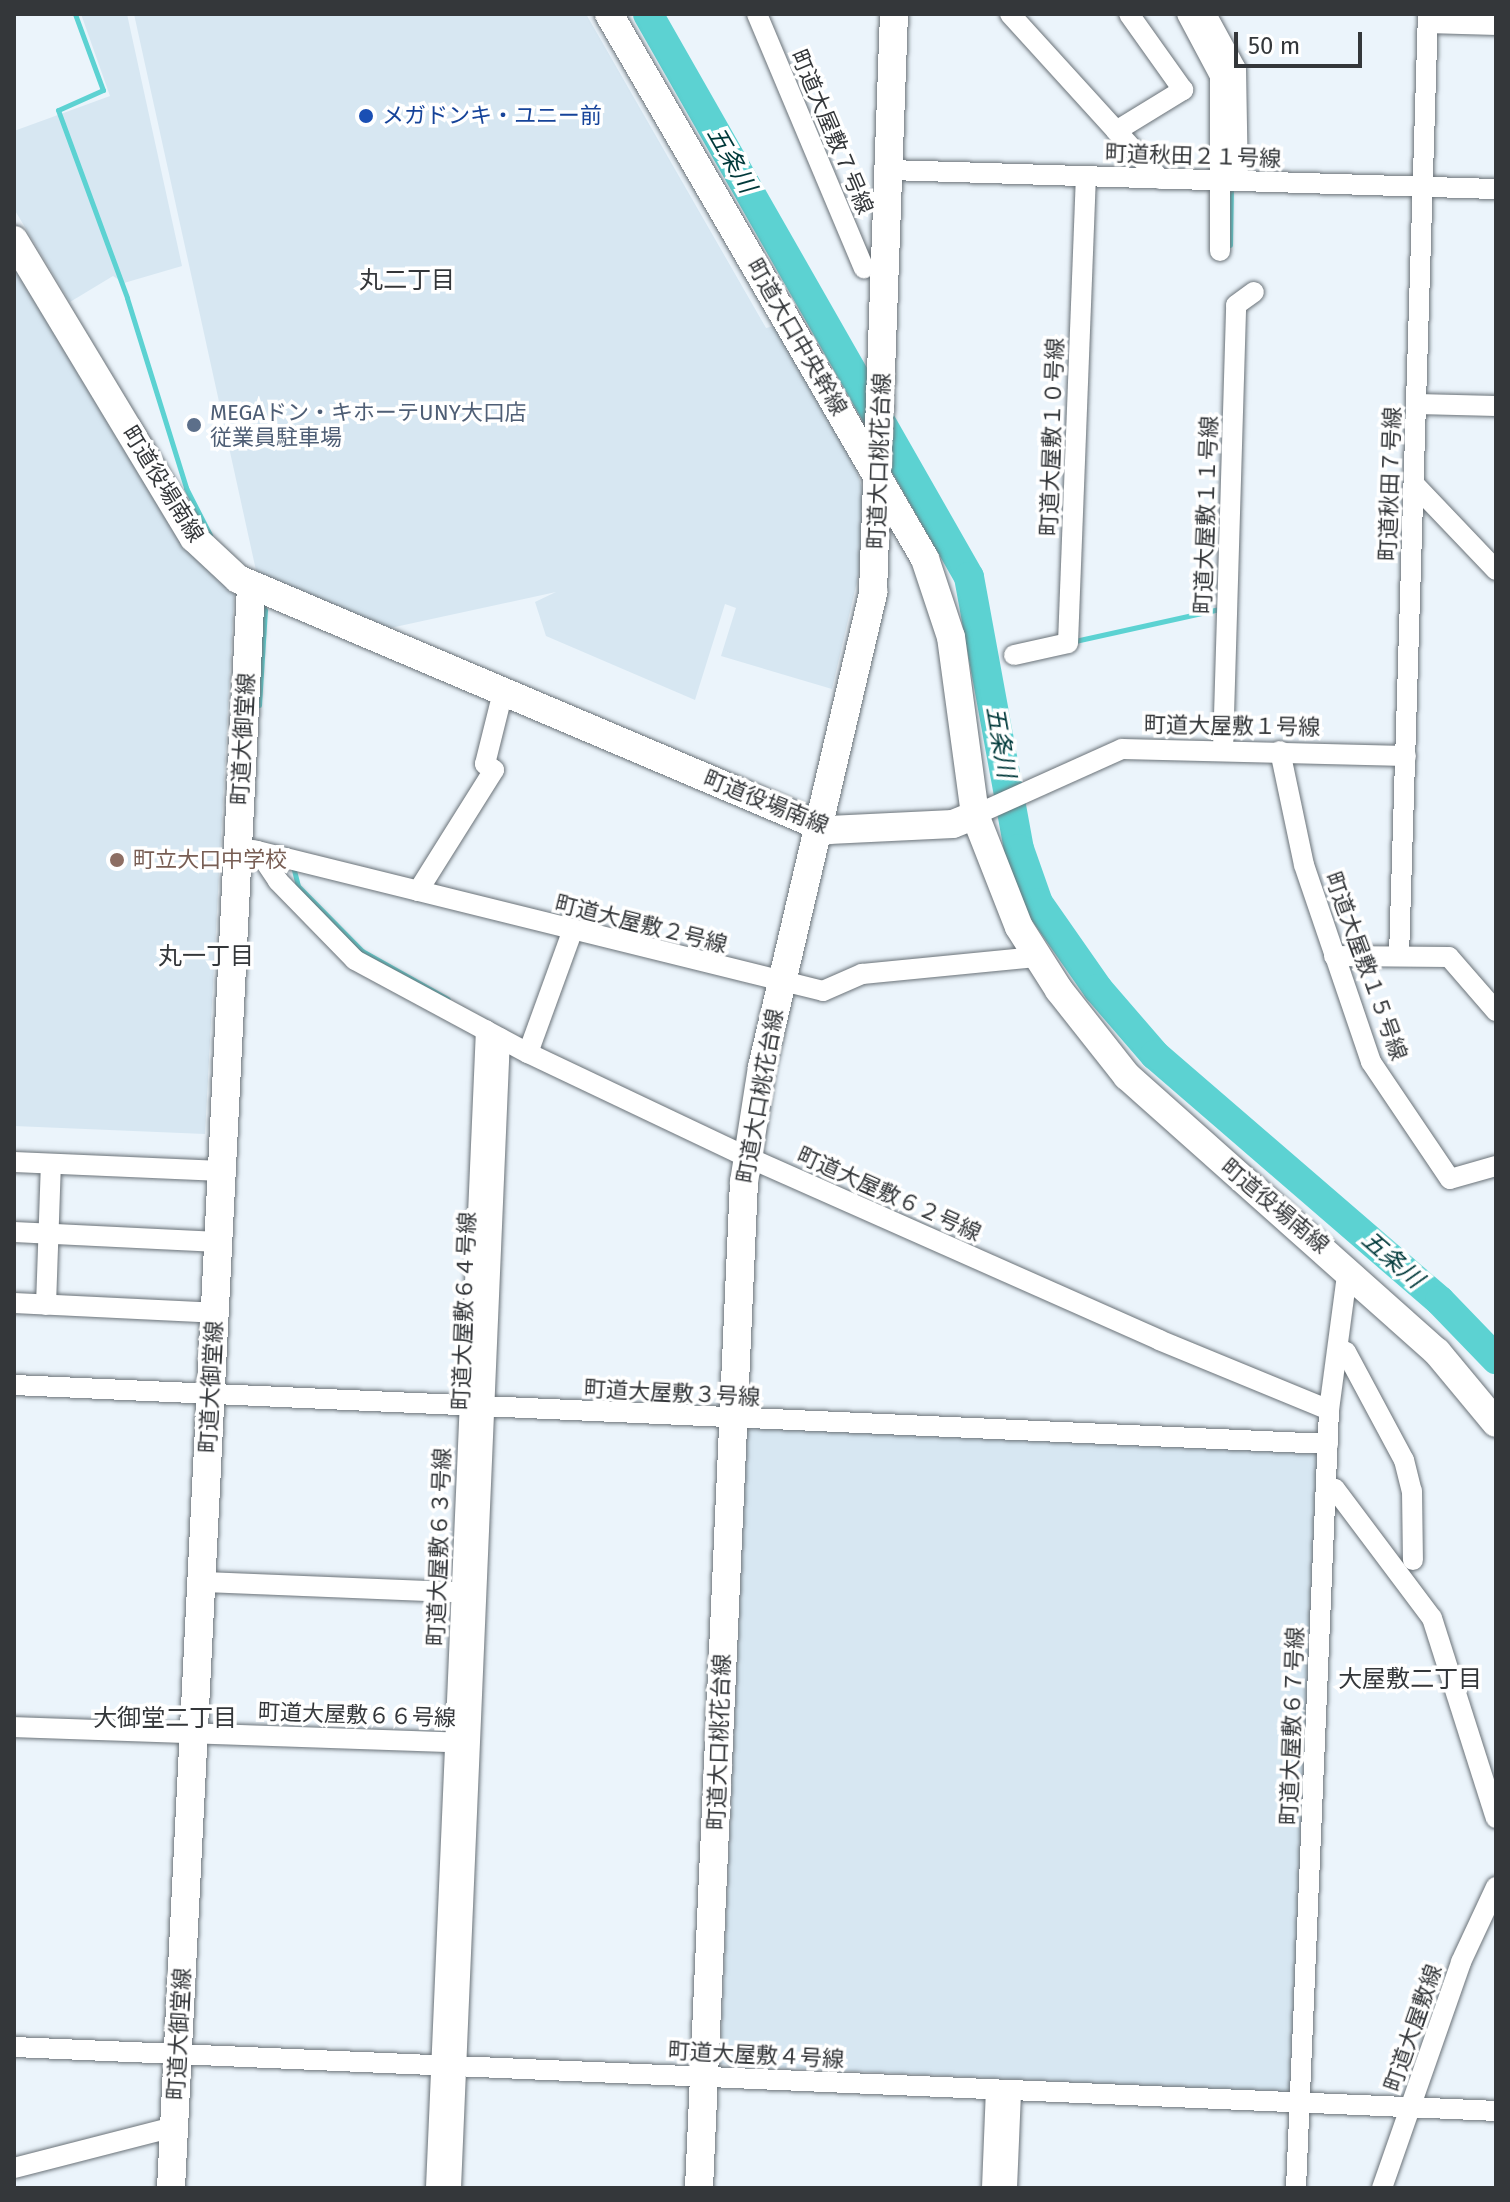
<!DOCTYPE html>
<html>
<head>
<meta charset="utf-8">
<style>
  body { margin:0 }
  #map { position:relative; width:1510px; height:2202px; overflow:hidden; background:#ebf4fb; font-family:"Fira Sans","Noto Sans JP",sans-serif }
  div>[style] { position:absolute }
  .built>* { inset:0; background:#d7e7f2 }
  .stream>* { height:5px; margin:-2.5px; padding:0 2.5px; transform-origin:2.5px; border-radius:2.5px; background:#5cd2d2 }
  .river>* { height:30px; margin:-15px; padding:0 15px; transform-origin:15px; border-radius:15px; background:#5cd2d2 }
  .roads { filter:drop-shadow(0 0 2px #6a7278) drop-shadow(0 0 2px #6a7278) }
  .street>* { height:20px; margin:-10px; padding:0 10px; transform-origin:10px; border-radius:10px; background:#fff }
  .secondary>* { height:28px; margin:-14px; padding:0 14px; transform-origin:14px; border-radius:14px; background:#fff }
  .dots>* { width:22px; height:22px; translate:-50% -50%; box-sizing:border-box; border:4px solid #fff; border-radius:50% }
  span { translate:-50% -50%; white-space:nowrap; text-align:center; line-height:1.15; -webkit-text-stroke:7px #fff; paint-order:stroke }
  .transit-label { font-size:22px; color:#164399 }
  .left { translate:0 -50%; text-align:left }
  .street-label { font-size:22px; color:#34373a }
  .service-label { font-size:22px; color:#4e5e75 }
  .education-label { font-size:22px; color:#785e54 }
  .water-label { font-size:24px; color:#00393a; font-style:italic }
  .neighbourhood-label { font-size:24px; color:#34373a }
  .frame { position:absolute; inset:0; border:16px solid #34373a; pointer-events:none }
  .scale { position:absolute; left:1234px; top:32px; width:128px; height:36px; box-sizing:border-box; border:4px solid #34373a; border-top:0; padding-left:10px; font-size:24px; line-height:28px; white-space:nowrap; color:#34373a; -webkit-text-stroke:6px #fff; paint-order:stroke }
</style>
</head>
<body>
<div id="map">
  <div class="built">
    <div style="clip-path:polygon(81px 14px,127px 14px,182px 266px,124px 283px,113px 276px,70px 302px,14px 209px,14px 131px,110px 96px)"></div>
    <div style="clip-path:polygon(134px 14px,586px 14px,766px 328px,779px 325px,853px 459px,864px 495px,859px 573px,832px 689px,721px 656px,736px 608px,725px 604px,695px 700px,546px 636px,535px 602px,556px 592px,381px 630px,257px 575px)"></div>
    <div style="clip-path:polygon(14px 264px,184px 540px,234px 594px,205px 1134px,14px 1126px)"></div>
    <div style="clip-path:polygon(754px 1425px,1321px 1450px,1291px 2094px,720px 2064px,747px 1432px)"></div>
  </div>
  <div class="stream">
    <div style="left:75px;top:14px;width:81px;rotate:69.8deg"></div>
    <div style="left:103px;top:90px;width:49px;rotate:156deg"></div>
    <div style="left:58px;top:110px;width:200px;rotate:69.8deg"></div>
    <div style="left:127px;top:298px;width:199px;rotate:72.7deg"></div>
    <div style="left:186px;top:488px;width:53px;rotate:62.9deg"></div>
    <div style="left:1230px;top:245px;width:55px;rotate:-89deg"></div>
    <div style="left:1075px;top:641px;width:148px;rotate:-12.5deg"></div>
    <div style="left:259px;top:705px;width:95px;rotate:-86.4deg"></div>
    <div style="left:265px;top:610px;width:7px;rotate:-124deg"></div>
    <div style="left:293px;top:866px;width:21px;rotate:76deg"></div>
    <div style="left:298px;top:886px;width:91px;rotate:45.4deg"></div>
    <div style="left:362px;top:951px;width:98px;rotate:29.2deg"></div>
  </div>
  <div class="river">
    <div style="left:648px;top:14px;width:648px;rotate:60.31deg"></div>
    <div style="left:969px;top:577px;width:277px;rotate:79.6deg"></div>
    <div style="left:1019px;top:849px;width:57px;rotate:70.6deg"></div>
    <div style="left:1038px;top:903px;width:105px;rotate:55.1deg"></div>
    <div style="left:1098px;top:989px;width:87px;rotate:49.2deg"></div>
    <div style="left:1155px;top:1055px;width:376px;rotate:40.8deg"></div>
    <div style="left:1440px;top:1301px;width:81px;rotate:46deg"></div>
  </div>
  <div class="roads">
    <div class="street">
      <div style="left:757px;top:14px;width:276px;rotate:67.2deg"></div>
      <div style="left:1010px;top:14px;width:223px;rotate:47.7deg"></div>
      <div style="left:1187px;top:14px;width:70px;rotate:62deg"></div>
      <div style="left:1220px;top:76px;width:175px;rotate:90deg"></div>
      <div style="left:1206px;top:14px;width:63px;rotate:61.4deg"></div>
      <div style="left:1236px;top:69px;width:112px;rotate:89deg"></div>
      <div style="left:1428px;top:23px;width:68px;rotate:1.7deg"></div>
      <div style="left:1116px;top:131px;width:79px;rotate:-31.5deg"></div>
      <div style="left:1183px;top:90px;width:93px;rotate:-125.4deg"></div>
      <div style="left:890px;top:170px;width:606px;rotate:1.8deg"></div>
      <div style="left:1417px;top:404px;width:79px;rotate:1.5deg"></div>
      <div style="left:1414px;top:484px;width:119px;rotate:46.4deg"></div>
      <div style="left:1014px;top:655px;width:55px;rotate:-12.5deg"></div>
      <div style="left:1068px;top:643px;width:466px;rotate:-87.8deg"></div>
      <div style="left:1223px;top:749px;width:444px;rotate:-88.3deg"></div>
      <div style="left:1236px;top:305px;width:22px;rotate:-36deg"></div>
      <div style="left:1280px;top:751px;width:116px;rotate:78.1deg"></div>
      <div style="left:1304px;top:865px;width:208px;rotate:71.2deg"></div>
      <div style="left:1371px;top:1062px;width:141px;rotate:56deg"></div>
      <div style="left:1450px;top:1179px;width:48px;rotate:-15.8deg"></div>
      <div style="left:975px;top:815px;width:161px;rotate:-24.2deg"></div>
      <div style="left:1122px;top:749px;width:284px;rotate:1.4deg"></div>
      <div style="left:253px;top:850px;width:587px;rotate:13.89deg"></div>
      <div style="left:823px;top:991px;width:43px;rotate:-23.6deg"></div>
      <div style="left:862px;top:974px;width:175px;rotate:-5.6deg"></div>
      <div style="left:258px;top:851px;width:36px;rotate:56deg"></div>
      <div style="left:278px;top:881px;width:110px;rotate:45.7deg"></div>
      <div style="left:355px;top:960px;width:196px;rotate:28.3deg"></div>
      <div style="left:528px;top:1053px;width:242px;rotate:25.4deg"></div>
      <div style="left:747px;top:1157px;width:451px;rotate:23.9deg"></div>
      <div style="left:1159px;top:1340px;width:184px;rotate:22.4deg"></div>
      <div style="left:418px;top:891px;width:143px;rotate:-57.9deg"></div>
      <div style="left:494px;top:770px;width:11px;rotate:-146deg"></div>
      <div style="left:485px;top:764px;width:74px;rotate:-76deg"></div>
      <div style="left:1334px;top:956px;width:115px;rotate:0.5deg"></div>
      <div style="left:1449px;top:957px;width:72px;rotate:49deg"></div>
      <div style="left:1399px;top:956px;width:942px;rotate:-88.24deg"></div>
      <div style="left:528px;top:1053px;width:129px;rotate:-70deg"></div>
      <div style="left:14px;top:1162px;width:208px;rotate:2.5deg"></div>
      <div style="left:14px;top:1232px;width:205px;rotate:2.8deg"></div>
      <div style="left:14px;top:1303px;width:201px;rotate:2.8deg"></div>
      <div style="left:46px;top:1305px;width:141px;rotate:-88deg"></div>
      <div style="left:1339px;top:1350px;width:7px;rotate:16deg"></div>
      <div style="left:1346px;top:1352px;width:123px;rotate:61.8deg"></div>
      <div style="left:1404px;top:1460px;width:32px;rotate:76deg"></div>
      <div style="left:1412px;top:1491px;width:69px;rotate:89.2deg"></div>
      <div style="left:14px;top:1385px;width:1315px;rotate:2.57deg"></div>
      <div style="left:1326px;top:1488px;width:9px;rotate:6deg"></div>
      <div style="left:1335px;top:1489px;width:161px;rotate:53.1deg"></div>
      <div style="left:1432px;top:1618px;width:210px;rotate:72.3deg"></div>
      <div style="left:202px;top:1582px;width:271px;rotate:2.3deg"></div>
      <div style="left:14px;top:1727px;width:452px;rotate:2deg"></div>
      <div style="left:14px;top:2047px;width:1483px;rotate:2.47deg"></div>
      <div style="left:14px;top:2168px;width:165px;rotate:-14.4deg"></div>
      <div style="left:436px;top:2188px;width:1159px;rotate:-87.53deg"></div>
      <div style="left:451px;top:2188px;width:1151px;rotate:-87.56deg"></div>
      <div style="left:992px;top:2188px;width:98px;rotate:-87.7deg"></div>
      <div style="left:1007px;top:2188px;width:97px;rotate:-87.6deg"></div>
      <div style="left:1296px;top:2188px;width:779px;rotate:-87.57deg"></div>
      <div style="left:1329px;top:1410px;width:143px;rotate:-82.4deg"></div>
      <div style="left:1382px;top:2188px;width:239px;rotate:-70.7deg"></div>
      <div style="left:1461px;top:1962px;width:83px;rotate:-65deg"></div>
    </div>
    <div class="secondary">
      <div style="left:609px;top:14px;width:630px;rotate:59.89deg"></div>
      <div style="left:925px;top:559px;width:82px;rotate:71.6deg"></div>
      <div style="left:951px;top:637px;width:180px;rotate:82.3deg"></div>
      <div style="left:14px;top:240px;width:348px;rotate:58.9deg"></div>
      <div style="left:194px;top:538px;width:60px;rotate:43deg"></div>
      <div style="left:238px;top:579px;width:642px;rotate:23.01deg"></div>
      <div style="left:829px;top:830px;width:124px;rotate:-2.8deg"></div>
      <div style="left:953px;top:824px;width:24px;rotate:-22deg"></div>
      <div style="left:975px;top:815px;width:120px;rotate:68.6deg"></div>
      <div style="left:1019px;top:927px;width:75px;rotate:57.6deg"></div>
      <div style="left:1059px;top:990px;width:110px;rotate:51.7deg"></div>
      <div style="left:1127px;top:1076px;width:415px;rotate:41.7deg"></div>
      <div style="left:1437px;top:1352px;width:92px;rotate:50.3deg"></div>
      <div style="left:171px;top:2188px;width:1605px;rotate:-87.14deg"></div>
      <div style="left:699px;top:2188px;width:1007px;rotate:-87.44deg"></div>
      <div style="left:744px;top:1182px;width:116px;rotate:-81.1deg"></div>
      <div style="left:762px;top:1067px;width:488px;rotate:-76.8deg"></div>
      <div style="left:873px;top:592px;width:578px;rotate:-87.92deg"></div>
    </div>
  </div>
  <div class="dots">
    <div style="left:366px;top:116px;background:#1a4fb4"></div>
    <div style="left:194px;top:425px;background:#5c6f8a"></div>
    <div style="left:117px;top:860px;background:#8d6e63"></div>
  </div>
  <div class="transit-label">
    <span class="left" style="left:382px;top:116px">メガドンキ・ユニー前</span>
  </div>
  <div class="street-label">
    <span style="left:832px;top:132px;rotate:67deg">町道大屋敷７号線</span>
    <span style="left:1193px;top:156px;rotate:2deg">町道秋田２１号線</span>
    <span style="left:797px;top:337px;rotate:60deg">町道大口中央幹線</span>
    <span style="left:1052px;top:437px;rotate:-88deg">町道大屋敷１０号線</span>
    <span style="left:879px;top:461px;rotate:-88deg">町道大口桃花台線</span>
    <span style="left:163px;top:484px;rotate:58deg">町道役場南線</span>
    <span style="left:1390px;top:484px;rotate:-88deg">町道秋田７号線</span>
    <span style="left:1206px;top:515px;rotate:-88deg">町道大屋敷１１号線</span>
    <span style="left:1232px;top:726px;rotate:1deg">町道大屋敷１号線</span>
    <span style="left:243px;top:739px;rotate:-87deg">町道大御堂線</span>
    <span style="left:766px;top:802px;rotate:22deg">町道役場南線</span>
    <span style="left:641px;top:924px;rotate:14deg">町道大屋敷２号線</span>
    <span style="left:1366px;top:966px;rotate:70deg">町道大屋敷１５号線</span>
    <span style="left:760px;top:1096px;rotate:-80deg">町道大口桃花台線</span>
    <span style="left:889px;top:1194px;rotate:24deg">町道大屋敷６２号線</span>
    <span style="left:1275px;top:1206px;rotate:40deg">町道役場南線</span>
    <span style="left:464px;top:1311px;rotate:-88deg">町道大屋敷６４号線</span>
    <span style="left:211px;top:1387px;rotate:-87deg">町道大御堂線</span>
    <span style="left:672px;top:1393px;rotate:3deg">町道大屋敷３号線</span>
    <span style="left:439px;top:1547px;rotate:-88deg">町道大屋敷６３号線</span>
    <span style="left:357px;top:1715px;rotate:2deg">町道大屋敷６６号線</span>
    <span style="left:1292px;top:1726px;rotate:-88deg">町道大屋敷６７号線</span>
    <span style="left:719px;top:1742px;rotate:-88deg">町道大口桃花台線</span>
    <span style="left:1413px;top:2028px;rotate:-71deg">町道大屋敷線</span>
    <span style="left:179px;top:2034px;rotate:-87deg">町道大御堂線</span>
    <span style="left:756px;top:2055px;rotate:3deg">町道大屋敷４号線</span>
  </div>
  <div class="service-label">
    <span class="left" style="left:210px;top:425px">MEGAドン・キホーテUNY大口店<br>従業員駐車場</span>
  </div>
  <div class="education-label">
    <span class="left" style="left:133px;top:860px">町立大口中学校</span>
  </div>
  <div class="water-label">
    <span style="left:731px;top:160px;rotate:60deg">五条川</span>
    <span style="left:1000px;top:742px;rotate:80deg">五条川</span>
    <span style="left:1392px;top:1260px;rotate:41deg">五条川</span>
  </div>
  <div class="neighbourhood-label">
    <span style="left:407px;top:281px">丸二丁目</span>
    <span style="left:206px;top:957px">丸一丁目</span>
    <span style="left:1410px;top:1680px">大屋敷二丁目</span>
    <span style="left:165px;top:1719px">大御堂二丁目</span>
  </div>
  <div class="frame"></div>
  <div class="scale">50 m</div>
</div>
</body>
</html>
